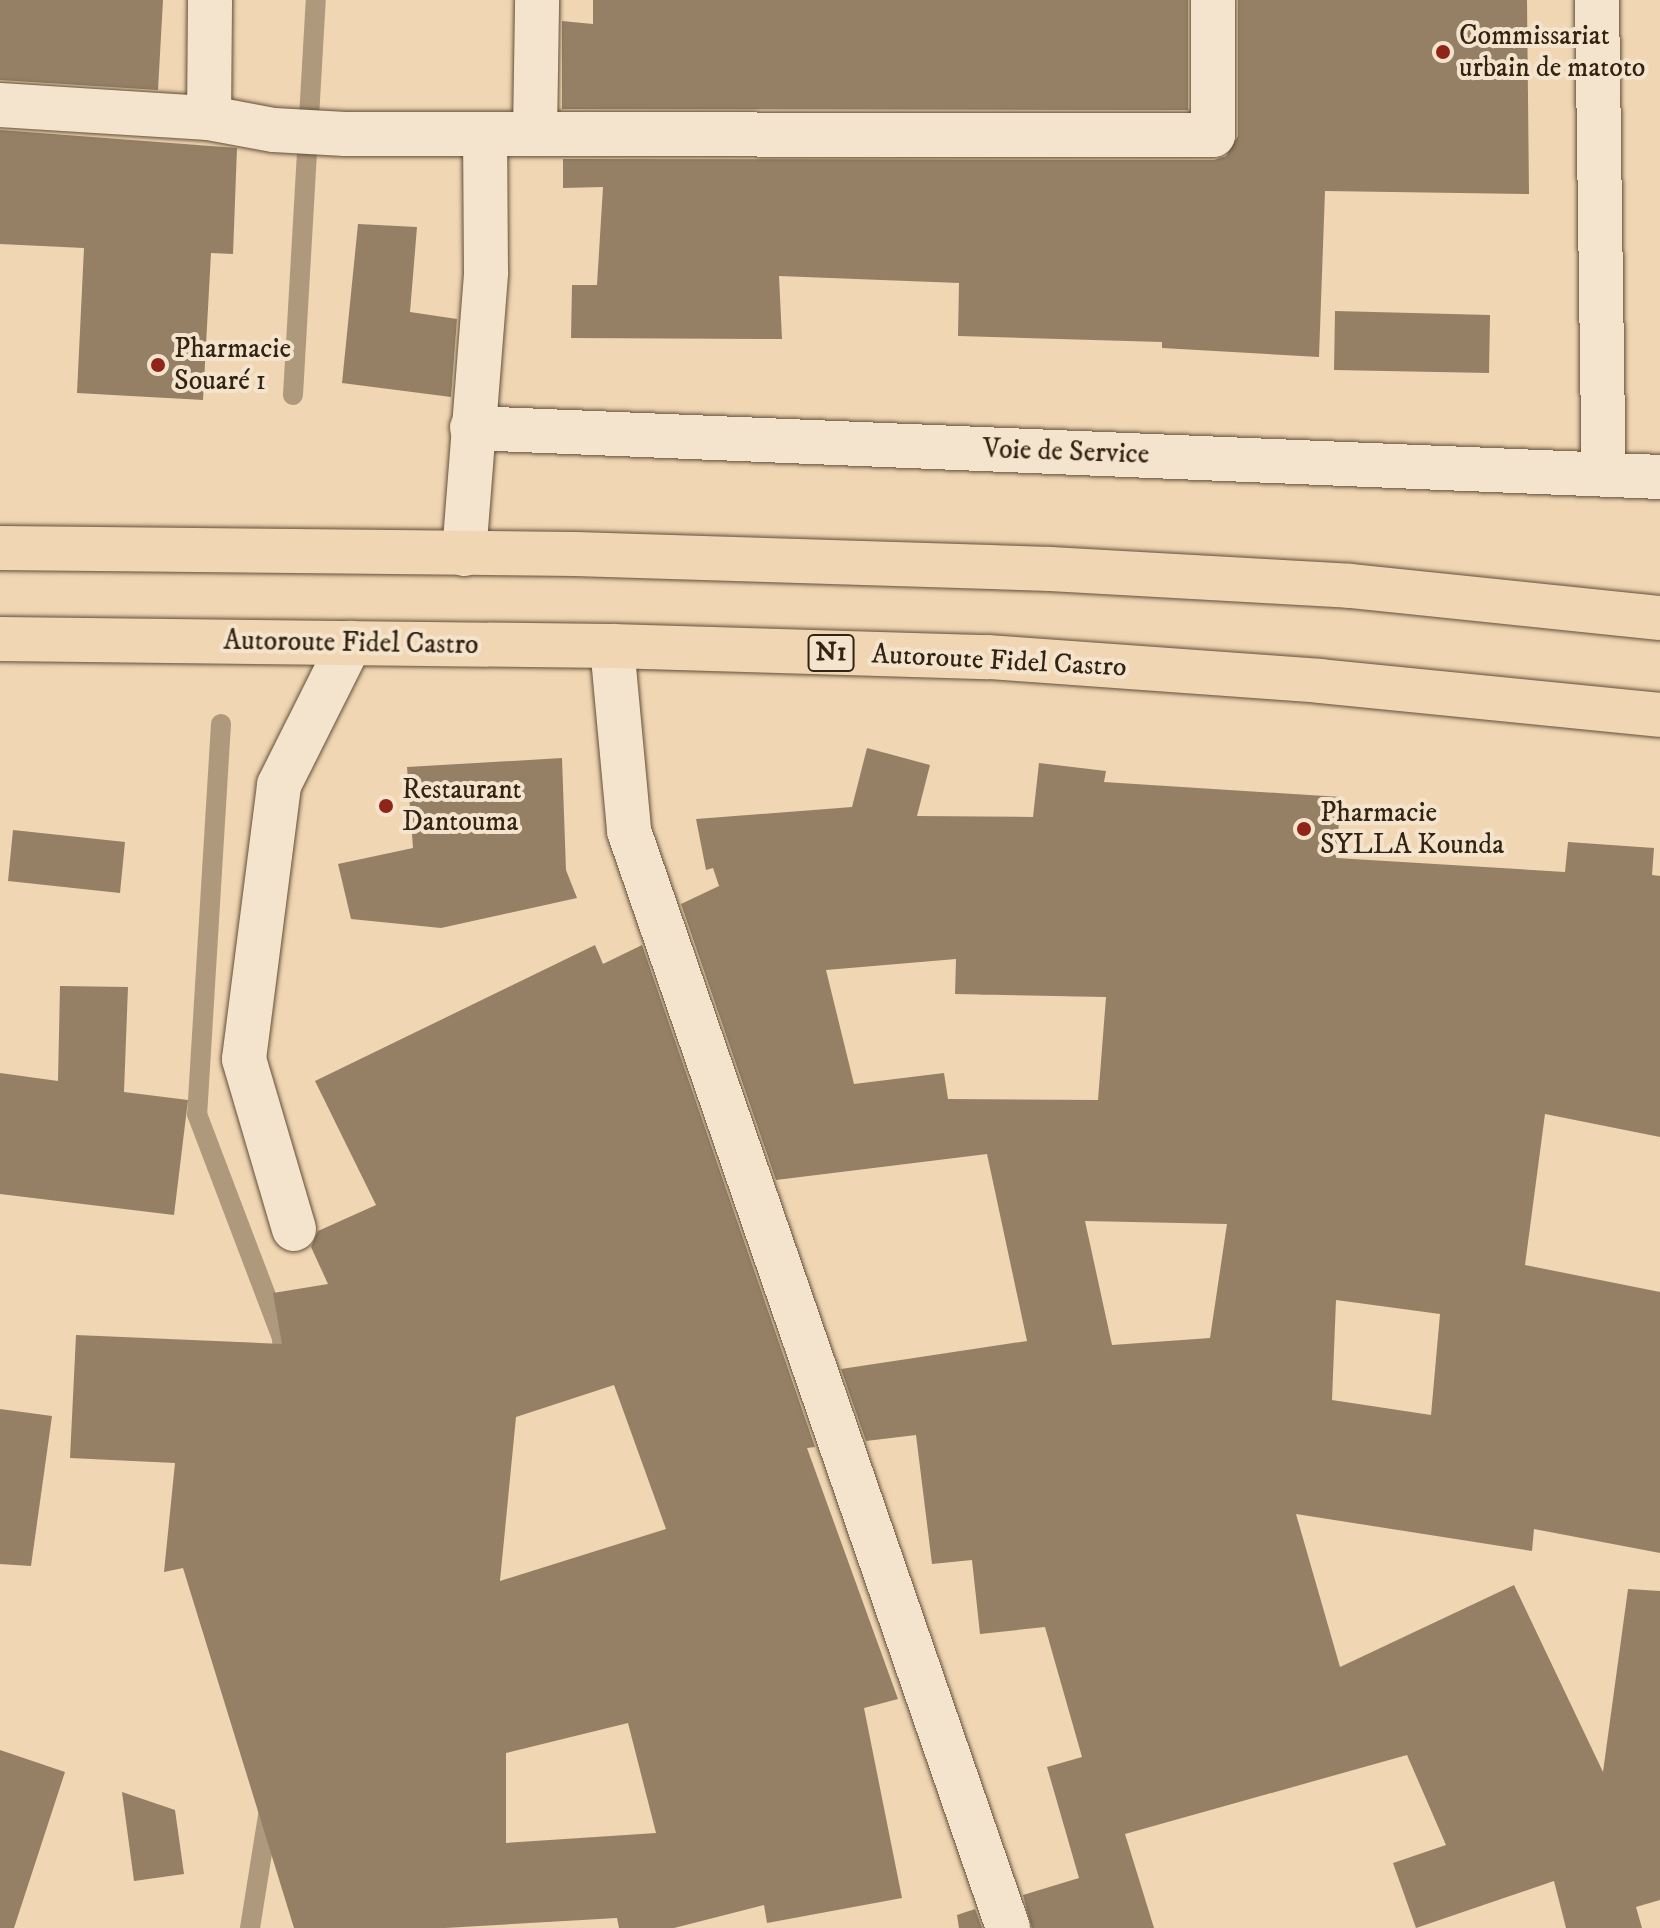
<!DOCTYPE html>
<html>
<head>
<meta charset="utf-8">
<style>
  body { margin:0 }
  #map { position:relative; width:1660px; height:1928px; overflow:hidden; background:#f0d6b2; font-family:"IM FELL DW Pica",serif }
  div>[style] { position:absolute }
  .stream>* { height:20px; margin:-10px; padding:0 10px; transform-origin:10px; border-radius:10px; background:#af997c }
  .building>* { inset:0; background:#958065 }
  .roads { filter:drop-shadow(0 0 2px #62503a) drop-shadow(0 0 2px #62503a) }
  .minor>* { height:44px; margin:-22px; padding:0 22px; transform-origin:22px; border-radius:22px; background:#f5e4cd }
  .highway>* { height:44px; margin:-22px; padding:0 22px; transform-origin:22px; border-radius:22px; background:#f0d6b2 }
  .dots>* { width:22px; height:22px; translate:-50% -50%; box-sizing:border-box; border:4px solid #f5e4cd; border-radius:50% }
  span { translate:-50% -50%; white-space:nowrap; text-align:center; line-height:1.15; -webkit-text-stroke:8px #f5e4cd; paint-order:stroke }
  .shield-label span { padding:2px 6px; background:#f5e4cd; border:2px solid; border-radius:6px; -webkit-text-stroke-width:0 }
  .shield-label { font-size:26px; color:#322312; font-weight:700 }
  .poi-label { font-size:28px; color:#322312 }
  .left { translate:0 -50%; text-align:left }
  .street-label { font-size:28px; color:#322312 }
</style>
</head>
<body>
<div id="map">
  <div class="stream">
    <div style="left:293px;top:395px;width:396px;rotate:-86.7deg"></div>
    <div style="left:221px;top:724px;width:391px;rotate:93.5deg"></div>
    <div style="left:197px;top:1114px;width:240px;rotate:69.2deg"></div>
    <div style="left:282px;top:1338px;width:18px;rotate:87deg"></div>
    <div style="left:250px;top:1928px;width:120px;rotate:-80.9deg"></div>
  </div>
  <div class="building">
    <div style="clip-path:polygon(0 0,163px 0,158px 90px,0 80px)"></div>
    <div style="clip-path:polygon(593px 0,1188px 0,1188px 110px,562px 109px,562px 21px,593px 24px)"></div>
    <div style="clip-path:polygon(1238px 0,1527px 0,1529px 194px,1325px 191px,1319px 357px,1162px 348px,1162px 342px,958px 336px,959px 283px,779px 276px,782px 339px,571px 338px,572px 285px,597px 285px,603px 187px,563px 188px,563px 159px,1214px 160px,1226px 156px,1238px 136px)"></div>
    <div style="clip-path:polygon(0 130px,237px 148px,233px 254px,211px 253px,203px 400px,77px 393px,84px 248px,0 244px)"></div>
    <div style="clip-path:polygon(358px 224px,417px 227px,410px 312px,457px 319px,451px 397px,342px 383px)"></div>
    <div style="clip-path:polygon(1335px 311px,1490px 315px,1489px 373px,1334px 370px)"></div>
    <div style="clip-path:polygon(evenodd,867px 748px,930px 765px,917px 816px,1033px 817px,1039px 763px,1106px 771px,1104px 782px,1341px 797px,1336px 858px,1565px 872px,1568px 842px,1654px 848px,1652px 875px,1660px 876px,1660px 1137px,1545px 1114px,1525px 1265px,1660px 1292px,1660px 1553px,1534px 1529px,1532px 1551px,1296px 1514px,1340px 1667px,1514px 1585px,1603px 1772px,1628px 1589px,1660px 1591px,1660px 1900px,1636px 1907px,1642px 1928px,1566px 1928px,1554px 1881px,1416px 1928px,1393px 1863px,1446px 1845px,1407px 1755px,1125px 1834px,1154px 1928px,1032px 1928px,1023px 1895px,1079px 1878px,1047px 1767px,1082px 1757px,1045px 1627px,980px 1634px,972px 1560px,932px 1564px,916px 1435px,866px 1441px,841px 1369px,1027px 1341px,987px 1154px,776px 1180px,681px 904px,719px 886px,713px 868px,706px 870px,696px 819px,852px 807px,867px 748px,956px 959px,955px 994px,1106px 997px,1098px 1100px,948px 1099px,944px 1073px,854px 1084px,826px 970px,956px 959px,867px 748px,1085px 1221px,1227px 1224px,1210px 1338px,1112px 1345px,1085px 1221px,867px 748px,1336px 1300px,1440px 1314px,1431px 1415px,1332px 1400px,1336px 1300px)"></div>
    <div style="clip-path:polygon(562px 758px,566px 870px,577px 898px,441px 928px,351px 919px,338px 864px,413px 848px,407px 767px)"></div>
    <div style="clip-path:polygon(13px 830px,125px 842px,120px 893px,8px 881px)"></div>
    <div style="clip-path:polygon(evenodd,595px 945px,603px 964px,642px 945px,815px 1447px,807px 1448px,898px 1699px,864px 1708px,902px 1898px,767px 1923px,764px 1905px,674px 1928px,619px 1928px,617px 1918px,445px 1928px,294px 1928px,183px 1568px,164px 1572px,175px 1463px,70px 1458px,76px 1335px,282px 1344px,273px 1293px,328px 1284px,311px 1247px,318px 1231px,376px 1205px,315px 1081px,595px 945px,614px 1385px,666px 1529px,500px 1581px,516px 1417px,614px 1385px,595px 945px,628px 1723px,656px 1833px,506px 1843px,506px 1753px,628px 1723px)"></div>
    <div style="clip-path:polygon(60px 986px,128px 987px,124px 1092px,188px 1100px,174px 1215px,0 1194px,0 1073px,58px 1081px)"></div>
    <div style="clip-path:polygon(0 1409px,52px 1416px,31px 1566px,0 1564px)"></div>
    <div style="clip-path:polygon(0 1750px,65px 1772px,14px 1928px,0 1928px)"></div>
    <div style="clip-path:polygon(122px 1792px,175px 1810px,184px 1874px,134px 1881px)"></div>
    <div style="clip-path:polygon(975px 1909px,982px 1928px,959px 1928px,957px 1915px)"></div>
  </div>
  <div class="roads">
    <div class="minor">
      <div style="left:1597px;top:0;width:474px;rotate:89.2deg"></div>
      <div style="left:0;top:105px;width:209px;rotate:3.6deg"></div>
      <div style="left:209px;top:118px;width:66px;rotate:10.5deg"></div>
      <div style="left:274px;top:130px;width:71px;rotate:3.2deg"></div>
      <div style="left:345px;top:134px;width:868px;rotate:0.07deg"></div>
      <div style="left:1213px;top:135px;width:135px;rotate:-90deg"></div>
      <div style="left:209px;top:118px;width:118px;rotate:-89.5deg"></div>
      <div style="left:535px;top:134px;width:134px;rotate:-89.1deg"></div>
      <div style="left:472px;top:428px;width:1189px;rotate:2.36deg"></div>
      <div style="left:464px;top:554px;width:283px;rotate:-85.5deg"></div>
      <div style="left:486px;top:272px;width:138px;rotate:-90.4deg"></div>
      <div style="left:612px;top:646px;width:186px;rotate:84.7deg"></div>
      <div style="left:629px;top:831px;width:1161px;rotate:70.94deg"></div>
      <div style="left:294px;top:1229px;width:177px;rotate:-106.4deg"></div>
      <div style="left:244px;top:1059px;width:276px;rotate:-82.7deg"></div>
      <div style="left:279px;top:785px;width:159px;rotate:-63.4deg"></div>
    </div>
    <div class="highway">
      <div style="left:0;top:548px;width:575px;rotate:0.6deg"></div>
      <div style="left:575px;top:554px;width:475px;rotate:1.8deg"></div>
      <div style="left:1050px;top:569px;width:300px;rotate:3.2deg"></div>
      <div style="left:1350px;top:586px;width:312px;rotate:5.9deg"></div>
      <div style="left:0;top:639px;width:612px;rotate:0.66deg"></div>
      <div style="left:612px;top:646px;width:376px;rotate:1.7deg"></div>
      <div style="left:988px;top:657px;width:333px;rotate:4.1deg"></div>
      <div style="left:1320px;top:681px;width:342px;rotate:5.7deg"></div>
    </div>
  </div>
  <div class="dots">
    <div style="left:1443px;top:52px;background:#8f2418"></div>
    <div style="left:158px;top:365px;background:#8f2418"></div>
    <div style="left:386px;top:806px;background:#8f2418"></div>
    <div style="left:1304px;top:829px;background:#8f2418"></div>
  </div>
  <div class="shield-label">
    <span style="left:831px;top:653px">N1</span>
  </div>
  <div class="poi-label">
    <span class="left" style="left:1459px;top:52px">Commissariat<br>urbain de matoto</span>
    <span class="left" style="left:174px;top:365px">Pharmacie<br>Souaré 1</span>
    <span class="left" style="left:402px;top:806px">Restaurant<br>Dantouma</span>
    <span class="left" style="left:1320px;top:829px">Pharmacie<br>SYLLA Kounda</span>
  </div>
  <div class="street-label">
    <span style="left:1066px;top:452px;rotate:2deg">Voie de Service</span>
    <span style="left:351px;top:643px;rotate:1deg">Autoroute Fidel Castro</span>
    <span style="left:999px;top:661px;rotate:3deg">Autoroute Fidel Castro</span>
  </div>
</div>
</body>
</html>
